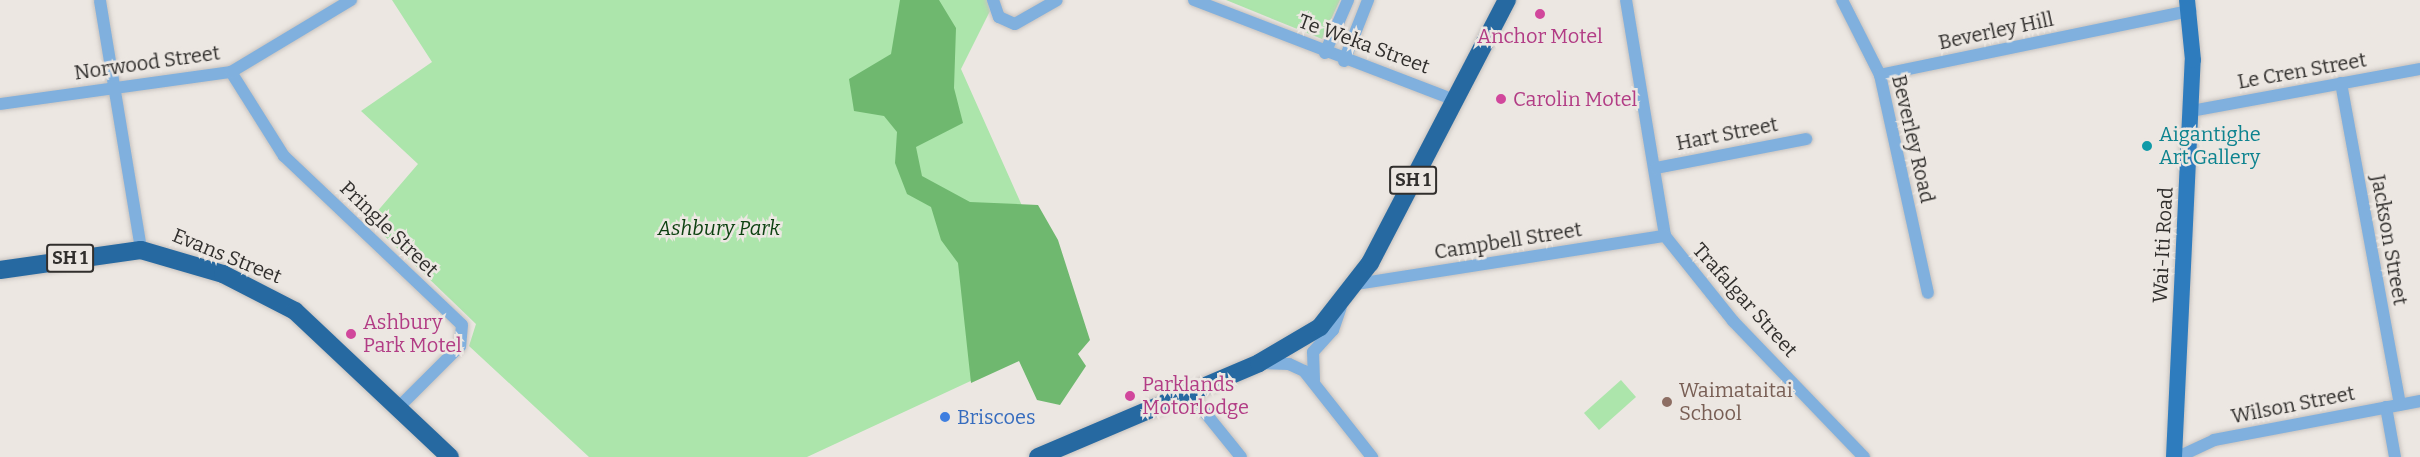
<!DOCTYPE html>
<html>
<head>
<meta charset="utf-8">
<style>
  body { margin:0 }
  #map { position:relative; width:2420px; height:457px; overflow:hidden; background:#ece7e2; font-family:Bitter,serif }
  div>[style] { position:absolute }
  .green>* { inset:0; background:#ace5ab }
  .forest>* { inset:0; background:#6fb86f }
  .roads { filter:drop-shadow(0 0 2px #c7c2be) drop-shadow(0 0 2px #c7c2be) }
  .minor>* { height:12px; margin:-6px; padding:0 6px; transform-origin:6px; border-radius:6px; background:#80b0de }
  .major>* { height:16px; margin:-8px; padding:0 8px; transform-origin:8px; border-radius:8px; background:#2e7cbe }
  .highway>* { height:18px; margin:-9px; padding:0 9px; transform-origin:9px; border-radius:9px; background:#2669a1 }
  .dots>* { width:16px; height:16px; translate:-50% -50%; box-sizing:border-box; border:3px solid #ece7e2; border-radius:50% }
  span { translate:-50% -50%; white-space:nowrap; text-align:center; line-height:1.15; -webkit-text-stroke:5px #ece7e2; paint-order:stroke }
  .shield-label span { padding:2px 4px; background:#ece7e2; border:2px solid; border-radius:4px; -webkit-text-stroke-width:0 }
  .shield-label { font-size:18px; color:#312f2d; font-weight:700 }
  .street-label { font-size:20px; color:#312f2d }
  .hotel-label { font-size:20px; color:#b23c85 }
  .left { translate:0 -50%; text-align:left }
  .culture-label { font-size:20px; color:#0d838f }
  .park-label { font-size:20px; color:#0d4111; font-style:italic }
  .education-label { font-size:20px; color:#785e54 }
  .shop-label { font-size:20px; color:#366cbe }
</style>
</head>
<body>
<div id="map">
  <div class="green">
    <div style="clip-path:polygon(392px 0,987px 0,990px 11px,961px 69px,1078px 331px,807px 457px,589px 457px,469px 346px,476px 324px,369px 221px,418px 164px,361px 111px,432px 62px)"></div>
    <div style="clip-path:polygon(1226px 0,1340px 0,1322px 39px)"></div>
    <div style="clip-path:polygon(1621px 380px,1636px 397px,1599px 430px,1584px 413px)"></div>
  </div>
  <div class="forest">
    <div style="clip-path:polygon(900px 0,939px 0,956px 28px,954px 88px,963px 123px,916px 147px,922px 176px,970px 202px,1038px 205px,1058px 240px,1090px 340px,1078px 354px,1086px 366px,1060px 405px,1037px 400px,1019px 361px,971px 383px,958px 263px,941px 240px,931px 207px,907px 194px,895px 163px,897px 132px,884px 116px,854px 111px,849px 79px,891px 54px)"></div>
  </div>
  <div class="roads">
    <div class="minor">
      <div style="left:993px;top:0;width:18px;rotate:71deg"></div>
      <div style="left:999px;top:17px;width:17px;rotate:24deg"></div>
      <div style="left:1015px;top:24px;width:48px;rotate:-29.7deg"></div>
      <div style="left:1194px;top:0;width:279px;rotate:21deg"></div>
      <div style="left:1626px;top:0;width:239px;rotate:80.6deg"></div>
      <div style="left:1665px;top:236px;width:109px;rotate:51.3deg"></div>
      <div style="left:1733px;top:321px;width:189px;rotate:46.1deg"></div>
      <div style="left:1842px;top:0;width:84px;rotate:63.1deg"></div>
      <div style="left:1880px;top:75px;width:223px;rotate:77.6deg"></div>
      <div style="left:100px;top:1px;width:252px;rotate:80.6deg"></div>
      <div style="left:1325px;top:53px;width:58px;rotate:-66.5deg"></div>
      <div style="left:1344px;top:61px;width:66px;rotate:-68.5deg"></div>
      <div style="left:231px;top:72px;width:99px;rotate:57.8deg"></div>
      <div style="left:284px;top:156px;width:245px;rotate:43.5deg"></div>
      <div style="left:462px;top:325px;width:21px;rotate:95deg"></div>
      <div style="left:460px;top:346px;width:85px;rotate:135deg"></div>
      <div style="left:1880px;top:75px;width:317px;rotate:-11.7deg"></div>
      <div style="left:2341px;top:83px;width:327px;rotate:79.6deg"></div>
      <div style="left:0;top:104px;width:233px;rotate:-7.9deg"></div>
      <div style="left:231px;top:72px;width:140px;rotate:-31deg"></div>
      <div style="left:2191px;top:111px;width:233px;rotate:-10.4deg"></div>
      <div style="left:1656px;top:168px;width:153px;rotate:-10.9deg"></div>
      <div style="left:1357px;top:284px;width:312px;rotate:-8.9deg"></div>
      <div style="left:1260px;top:363px;width:29px;rotate:2deg"></div>
      <div style="left:1289px;top:364px;width:17px;rotate:25deg"></div>
      <div style="left:1304px;top:371px;width:110px;rotate:51.7deg"></div>
      <div style="left:1314px;top:380px;width:28px;rotate:-92deg"></div>
      <div style="left:1313px;top:352px;width:30px;rotate:-48deg"></div>
      <div style="left:1333px;top:330px;width:24px;rotate:-71deg"></div>
      <div style="left:1190px;top:394px;width:81px;rotate:51deg"></div>
      <div style="left:2386px;top:407px;width:51px;rotate:79.8deg"></div>
      <div style="left:2178px;top:457px;width:40px;rotate:-25deg"></div>
      <div style="left:2214px;top:440px;width:210px;rotate:-10.7deg"></div>
    </div>
    <div class="major">
      <div style="left:2174px;top:457px;width:397px;rotate:-87.3deg"></div>
      <div style="left:2193px;top:60px;width:60px;rotate:-95.7deg"></div>
    </div>
    <div class="highway">
      <div style="left:0;top:270px;width:142px;rotate:-8.1deg"></div>
      <div style="left:141px;top:250px;width:85px;rotate:16.3deg"></div>
      <div style="left:223px;top:274px;width:81px;rotate:27.2deg"></div>
      <div style="left:295px;top:311px;width:213px;rotate:43.3deg"></div>
      <div style="left:1038px;top:457px;width:240px;rotate:-23deg"></div>
      <div style="left:1259px;top:363px;width:71px;rotate:-30.5deg"></div>
      <div style="left:1320px;top:327px;width:81px;rotate:-52deg"></div>
      <div style="left:1370px;top:263px;width:297px;rotate:-62.5deg"></div>
    </div>
  </div>
  <div class="dots">
    <div style="left:1540px;top:14px;background:#d1479c"></div>
    <div style="left:1501px;top:99px;background:#d1479c"></div>
    <div style="left:2147px;top:146px;background:#0f9aa8"></div>
    <div style="left:351px;top:334px;background:#d1479c"></div>
    <div style="left:1130px;top:396px;background:#d1479c"></div>
    <div style="left:1667px;top:402px;background:#8d6e63"></div>
    <div style="left:945px;top:417px;background:#3f7fe0"></div>
  </div>
  <div class="shield-label">
    <span style="left:1413px;top:180px">SH 1</span>
    <span style="left:70px;top:258px">SH 1</span>
  </div>
  <div class="street-label">
    <span style="left:1996px;top:31px;rotate:-12deg">Beverley Hill</span>
    <span style="left:1364px;top:44px;rotate:20deg">Te Weka Street</span>
    <span style="left:147px;top:63px;rotate:-8deg">Norwood Street</span>
    <span style="left:2302px;top:71px;rotate:-10deg">Le Cren Street</span>
    <span style="left:1727px;top:134px;rotate:-11deg">Hart Street</span>
    <span style="left:1913px;top:139px;rotate:77deg">Beverley Road</span>
    <span style="left:389px;top:229px;rotate:44deg">Pringle Street</span>
    <span style="left:2389px;top:240px;rotate:80deg">Jackson Street</span>
    <span style="left:1508px;top:241px;rotate:-9deg">Campbell Street</span>
    <span style="left:2163px;top:245px;rotate:-87deg">Wai-Iti Road</span>
    <span style="left:227px;top:256px;rotate:22deg">Evans Street</span>
    <span style="left:1745px;top:300px;rotate:48deg">Trafalgar Street</span>
    <span style="left:2293px;top:405px;rotate:-11deg">Wilson Street</span>
  </div>
  <div class="hotel-label">
    <span style="left:1540px;top:36px">Anchor Motel</span>
    <span class="left" style="left:1513px;top:99px">Carolin Motel</span>
    <span class="left" style="left:363px;top:334px">Ashbury<br>Park Motel</span>
    <span class="left" style="left:1142px;top:396px">Parklands<br>Motorlodge</span>
  </div>
  <div class="culture-label">
    <span class="left" style="left:2159px;top:146px">Aigantighe<br>Art Gallery</span>
  </div>
  <div class="park-label">
    <span style="left:719px;top:228px">Ashbury Park</span>
  </div>
  <div class="education-label">
    <span class="left" style="left:1679px;top:402px">Waimataitai<br>School</span>
  </div>
  <div class="shop-label">
    <span class="left" style="left:957px;top:417px">Briscoes</span>
  </div>
</div>
</body>
</html>
